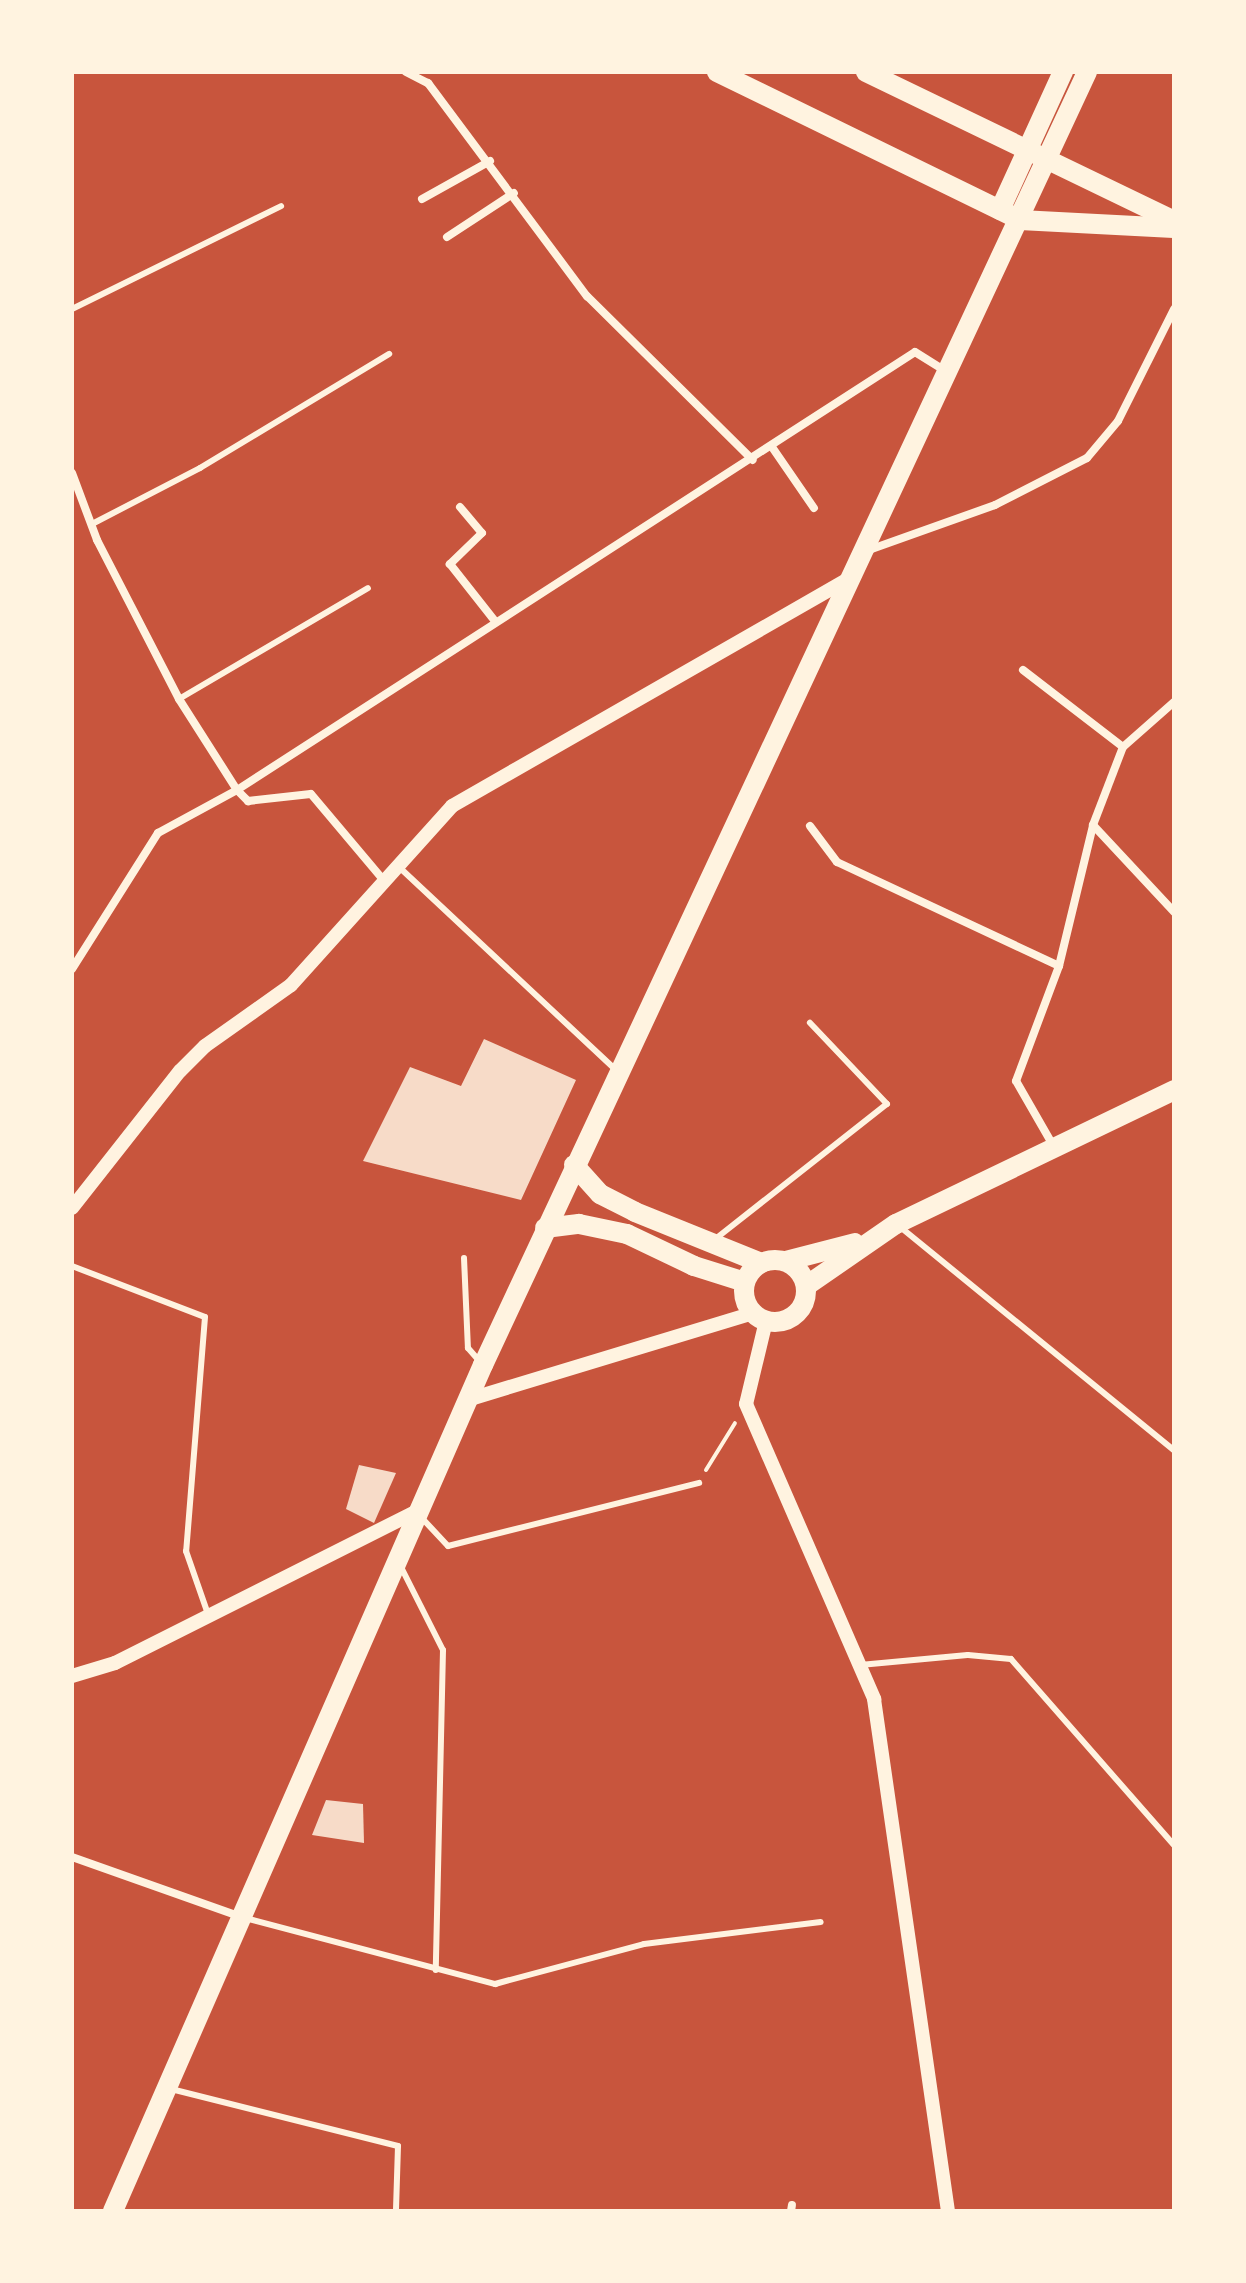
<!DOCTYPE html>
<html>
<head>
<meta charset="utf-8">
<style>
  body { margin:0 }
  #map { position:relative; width:1246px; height:2283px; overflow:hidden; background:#c8553d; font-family:"Titillium Web",sans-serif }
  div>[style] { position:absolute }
  .building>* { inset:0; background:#f7dbc8 }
  .path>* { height:4px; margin:-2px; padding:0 2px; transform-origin:2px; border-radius:2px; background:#fff3e0 }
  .service>* { height:6px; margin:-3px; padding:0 3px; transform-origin:3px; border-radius:3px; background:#fff3e0 }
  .minor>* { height:8px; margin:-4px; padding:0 4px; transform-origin:4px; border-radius:4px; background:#fff3e0 }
  .tertiary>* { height:14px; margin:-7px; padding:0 7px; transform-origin:7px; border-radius:7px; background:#fff3e0 }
  .primary>* { height:20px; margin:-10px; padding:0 10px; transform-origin:10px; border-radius:10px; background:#fff3e0 }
  .primary>.ring { margin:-10px; padding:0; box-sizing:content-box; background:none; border:20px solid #fff3e0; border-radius:50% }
  span { translate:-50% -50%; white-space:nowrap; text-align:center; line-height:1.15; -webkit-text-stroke:6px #fff3e0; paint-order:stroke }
  .frame { position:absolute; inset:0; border:74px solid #fff3e0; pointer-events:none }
</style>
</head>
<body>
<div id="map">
  <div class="building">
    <div style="clip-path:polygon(484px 1039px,576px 1080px,521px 1200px,363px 1161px,410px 1067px,461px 1086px)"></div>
    <div style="clip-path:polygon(359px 1465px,396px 1473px,374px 1523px,346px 1509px)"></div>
    <div style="clip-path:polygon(326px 1800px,363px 1804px,364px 1843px,312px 1835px)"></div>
  </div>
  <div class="path">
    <div style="left:706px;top:1470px;width:55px;rotate:-58.3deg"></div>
  </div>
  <div class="service">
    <div style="left:72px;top:309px;width:233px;rotate:-26.2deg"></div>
    <div style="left:92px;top:524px;width:122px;rotate:-27.4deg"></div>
    <div style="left:200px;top:468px;width:221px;rotate:-31.1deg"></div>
    <div style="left:179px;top:699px;width:219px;rotate:-30.4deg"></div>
    <div style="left:399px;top:867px;width:296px;rotate:43.1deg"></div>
    <div style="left:899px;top:1226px;width:355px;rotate:39.2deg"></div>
    <div style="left:714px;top:1240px;width:220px;rotate:-38.2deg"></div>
    <div style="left:887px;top:1104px;width:112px;rotate:-133.5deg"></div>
    <div style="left:464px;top:1258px;width:90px;rotate:87.5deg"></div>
    <div style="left:468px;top:1348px;width:18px;rotate:49deg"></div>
    <div style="left:72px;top:1266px;width:142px;rotate:21deg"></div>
    <div style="left:205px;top:1317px;width:235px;rotate:94.6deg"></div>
    <div style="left:186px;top:1551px;width:67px;rotate:70.8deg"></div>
    <div style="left:420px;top:1516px;width:41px;rotate:47deg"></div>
    <div style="left:448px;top:1546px;width:259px;rotate:-14.1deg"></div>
    <div style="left:401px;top:1567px;width:93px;rotate:63.2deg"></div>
    <div style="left:443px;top:1650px;width:320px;rotate:91.3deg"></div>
    <div style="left:860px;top:1665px;width:108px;rotate:-5.3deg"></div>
    <div style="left:968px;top:1655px;width:43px;rotate:5.3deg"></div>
    <div style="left:1011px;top:1659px;width:247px;rotate:48.8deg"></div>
    <div style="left:245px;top:1918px;width:259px;rotate:14.8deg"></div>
    <div style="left:495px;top:1984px;width:154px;rotate:-15deg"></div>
    <div style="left:644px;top:1944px;width:178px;rotate:-7.1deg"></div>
    <div style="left:171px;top:2089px;width:234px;rotate:14.1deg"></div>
    <div style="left:398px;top:2146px;width:65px;rotate:91.8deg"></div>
  </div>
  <div class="minor">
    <div style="left:406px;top:72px;width:25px;rotate:27deg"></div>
    <div style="left:428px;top:83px;width:266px;rotate:53.3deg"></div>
    <div style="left:587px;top:296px;width:233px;rotate:44.7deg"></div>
    <div style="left:422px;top:199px;width:78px;rotate:-29.2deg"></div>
    <div style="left:447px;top:237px;width:80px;rotate:-33.3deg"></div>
    <div style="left:772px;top:447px;width:74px;rotate:55.5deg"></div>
    <div style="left:72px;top:473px;width:72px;rotate:69.5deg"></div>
    <div style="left:97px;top:540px;width:179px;rotate:62.7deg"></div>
    <div style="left:179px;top:699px;width:108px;rotate:57.5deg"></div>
    <div style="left:237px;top:790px;width:16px;rotate:45deg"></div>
    <div style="left:248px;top:801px;width:63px;rotate:-6.3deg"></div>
    <div style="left:311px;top:794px;width:116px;rotate:49.9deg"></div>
    <div style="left:460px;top:507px;width:34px;rotate:50deg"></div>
    <div style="left:482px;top:533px;width:45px;rotate:135.9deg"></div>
    <div style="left:450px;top:564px;width:71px;rotate:51.8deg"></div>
    <div style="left:866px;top:551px;width:137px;rotate:-19.6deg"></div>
    <div style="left:995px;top:505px;width:103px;rotate:-27.1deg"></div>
    <div style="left:1087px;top:458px;width:48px;rotate:-50deg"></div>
    <div style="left:1118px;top:421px;width:125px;rotate:-63.4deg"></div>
    <div style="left:1023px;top:670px;width:126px;rotate:37.6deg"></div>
    <div style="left:1093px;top:825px;width:119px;rotate:47deg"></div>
    <div style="left:810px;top:826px;width:45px;rotate:53.1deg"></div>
    <div style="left:837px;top:862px;width:245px;rotate:25.1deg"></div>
    <div style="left:72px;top:969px;width:161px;rotate:-57.7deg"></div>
    <div style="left:158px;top:833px;width:90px;rotate:-28.6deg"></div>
    <div style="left:237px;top:790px;width:807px;rotate:-32.86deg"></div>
    <div style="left:915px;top:352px;width:38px;rotate:32deg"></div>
    <div style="left:1054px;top:1147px;width:76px;rotate:-119.9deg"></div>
    <div style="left:1016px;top:1081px;width:123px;rotate:-69.5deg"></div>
    <div style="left:1059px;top:966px;width:145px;rotate:-76.4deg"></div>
    <div style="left:1093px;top:825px;width:84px;rotate:-69deg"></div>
    <div style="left:1123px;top:747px;width:68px;rotate:-41.4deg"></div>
    <div style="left:72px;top:1857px;width:179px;rotate:19.5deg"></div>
    <div style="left:791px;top:2211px;width:6px;rotate:-81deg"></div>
  </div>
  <div class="tertiary">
    <div style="left:72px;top:1208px;width:174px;rotate:-51.8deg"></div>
    <div style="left:180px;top:1071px;width:35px;rotate:-45deg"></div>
    <div style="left:205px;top:1046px;width:105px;rotate:-35.3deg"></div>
    <div style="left:291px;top:985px;width:241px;rotate:-48deg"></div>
    <div style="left:452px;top:806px;width:457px;rotate:-29.8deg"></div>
    <div style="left:766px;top:1321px;width:85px;rotate:103.5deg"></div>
    <div style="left:746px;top:1404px;width:322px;rotate:66.5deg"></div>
    <div style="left:874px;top:1699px;width:517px;rotate:81.78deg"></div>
    <div style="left:467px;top:1400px;width:299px;rotate:-16.9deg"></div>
    <div style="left:72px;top:1676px;width:45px;rotate:-16.8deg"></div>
    <div style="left:115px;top:1663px;width:340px;rotate:-26.7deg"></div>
  </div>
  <div class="primary">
    <div style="left:717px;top:72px;width:337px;rotate:26deg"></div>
    <div style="left:1020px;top:220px;width:154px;rotate:3deg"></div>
    <div style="left:866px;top:72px;width:342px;rotate:25.8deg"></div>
    <div style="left:1000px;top:210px;width:152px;rotate:-65.5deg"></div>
    <div style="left:574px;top:1165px;width:39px;rotate:48deg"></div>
    <div style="left:600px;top:1194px;width:39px;rotate:27deg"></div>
    <div style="left:635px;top:1212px;width:136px;rotate:22deg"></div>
    <div style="left:545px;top:1228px;width:34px;rotate:-7deg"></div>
    <div style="left:579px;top:1224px;width:49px;rotate:11.8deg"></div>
    <div style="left:627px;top:1234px;width:74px;rotate:25.5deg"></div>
    <div style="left:694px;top:1266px;width:53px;rotate:17.4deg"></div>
    <div class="ring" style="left:744px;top:1260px;width:42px;height:42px"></div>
    <div style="left:786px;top:1261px;width:71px;rotate:-14.6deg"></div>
    <div style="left:806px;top:1286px;width:109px;rotate:-34.6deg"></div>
    <div style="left:896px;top:1224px;width:309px;rotate:-25.7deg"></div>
    <div style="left:113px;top:2211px;width:923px;rotate:-66.38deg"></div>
    <div style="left:483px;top:1365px;width:1427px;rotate:-64.96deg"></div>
  </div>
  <div class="frame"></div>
</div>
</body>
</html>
